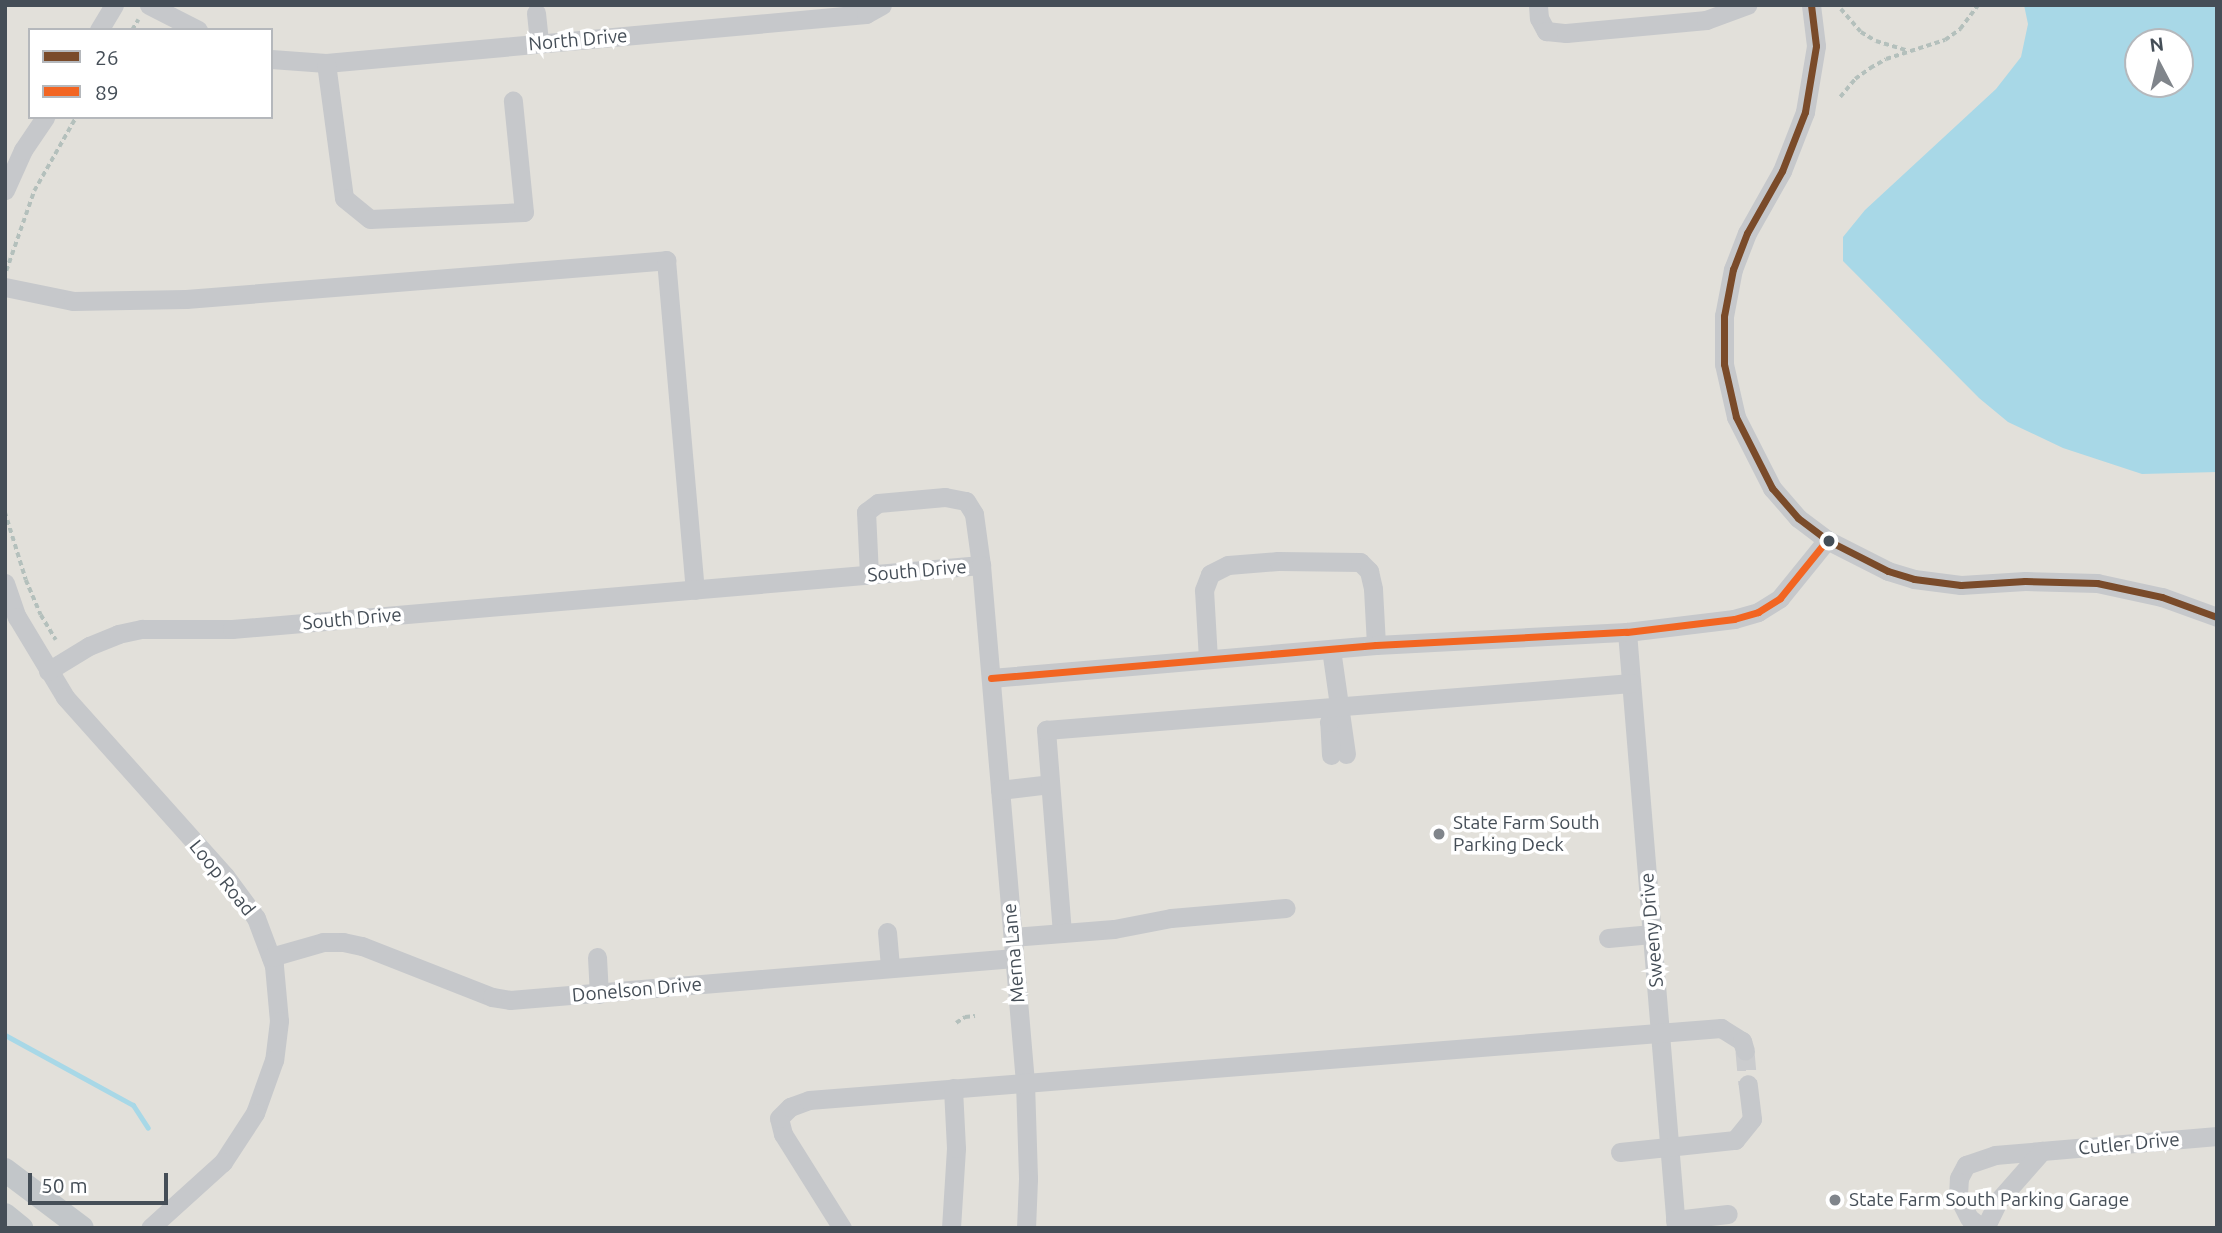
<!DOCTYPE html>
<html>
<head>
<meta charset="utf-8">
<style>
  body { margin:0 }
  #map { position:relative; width:2222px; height:1233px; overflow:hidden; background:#edecec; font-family:Ubuntu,sans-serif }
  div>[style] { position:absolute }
  .commercial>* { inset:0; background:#e2e0da }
  .water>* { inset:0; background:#a8d8e7 }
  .stream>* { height:5px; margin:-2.5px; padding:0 2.5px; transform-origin:2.5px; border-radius:2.5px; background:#a8d8e7 }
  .minor-tunnel>* { height:19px; margin-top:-9.5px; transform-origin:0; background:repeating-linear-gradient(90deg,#cbccce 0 19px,transparent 0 29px) }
  .path>* { height:3.5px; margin-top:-1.75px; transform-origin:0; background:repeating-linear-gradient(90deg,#b4c0bc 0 5px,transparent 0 8.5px) }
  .minor>* { height:19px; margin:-9.5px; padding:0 9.5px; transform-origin:9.5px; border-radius:9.5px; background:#c6c8cb }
  .major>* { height:24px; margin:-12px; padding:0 12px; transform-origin:12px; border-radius:12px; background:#c2c6c9 }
  .bus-1>* { height:7px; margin:-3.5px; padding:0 3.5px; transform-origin:3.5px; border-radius:3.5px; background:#7a4b2a }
  .bus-2>* { height:7px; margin:-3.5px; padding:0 3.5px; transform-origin:3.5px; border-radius:3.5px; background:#f26522 }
  .dots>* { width:19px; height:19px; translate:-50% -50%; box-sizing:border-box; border:4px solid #fff; border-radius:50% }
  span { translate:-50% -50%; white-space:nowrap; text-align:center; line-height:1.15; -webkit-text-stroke:7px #fff; paint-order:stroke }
  .street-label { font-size:19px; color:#454e57 }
  .poi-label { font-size:19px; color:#454e57 }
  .left { translate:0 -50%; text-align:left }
  .frame { position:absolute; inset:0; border:7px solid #454e57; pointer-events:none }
  .legend { position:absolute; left:28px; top:28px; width:245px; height:91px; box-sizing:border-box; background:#fff; border:2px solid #b5b8bc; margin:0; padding:9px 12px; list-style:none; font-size:21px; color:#454e57 }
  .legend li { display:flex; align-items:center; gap:14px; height:35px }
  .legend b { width:35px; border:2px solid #b5b8bc }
  .north { position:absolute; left:2124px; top:28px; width:70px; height:70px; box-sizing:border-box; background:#fff; border:2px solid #b5b8bc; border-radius:50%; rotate:353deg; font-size:19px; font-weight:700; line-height:28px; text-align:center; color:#454e57 }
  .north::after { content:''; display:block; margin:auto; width:24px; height:32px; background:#80858b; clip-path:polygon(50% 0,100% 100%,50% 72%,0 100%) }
  .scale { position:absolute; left:28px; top:1173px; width:140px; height:32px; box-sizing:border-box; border:4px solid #454e57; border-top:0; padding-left:9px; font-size:21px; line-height:24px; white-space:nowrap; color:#454e57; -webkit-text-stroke:5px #fff; paint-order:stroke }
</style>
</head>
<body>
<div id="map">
  <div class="commercial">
    <div style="clip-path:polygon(evenodd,5px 5px,2217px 5px,2217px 1228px,5px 1228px,5px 5px,30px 30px,271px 30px,271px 117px,30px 117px,30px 30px,5px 5px,2138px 42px,2180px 42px,2180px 84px,2138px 84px,2138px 42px)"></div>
  </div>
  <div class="water">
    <div style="clip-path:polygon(evenodd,2024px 5px,2217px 5px,2217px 472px,2142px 474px,2063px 448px,2008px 422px,1979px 398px,1843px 261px,1843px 237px,1865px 210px,1996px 89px,2021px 57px,2028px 24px,2024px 5px,2138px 42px,2180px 42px,2180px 84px,2138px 84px,2138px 42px)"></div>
  </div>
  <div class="stream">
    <div style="left:5px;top:1035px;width:146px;rotate:28.7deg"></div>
    <div style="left:133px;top:1105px;width:27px;rotate:57deg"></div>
  </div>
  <div class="minor-tunnel">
    <div style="left:1745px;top:1051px;width:33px;rotate:85deg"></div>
  </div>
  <div class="path">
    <div style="left:1841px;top:9px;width:30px;rotate:49deg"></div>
    <div style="left:1861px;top:32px;width:17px;rotate:31deg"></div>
    <div style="left:1876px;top:41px;width:34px;rotate:17deg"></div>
    <div style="left:132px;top:30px;width:12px;rotate:-59deg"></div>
    <div style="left:1840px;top:97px;width:23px;rotate:-50deg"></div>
    <div style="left:1855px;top:79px;width:19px;rotate:-36deg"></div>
    <div style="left:1870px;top:68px;width:18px;rotate:-29deg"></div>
    <div style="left:1886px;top:59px;width:62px;rotate:-17.9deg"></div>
    <div style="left:1945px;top:40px;width:19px;rotate:-36deg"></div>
    <div style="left:1960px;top:29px;width:30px;rotate:-53deg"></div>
    <div style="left:6px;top:271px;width:85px;rotate:-70.7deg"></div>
    <div style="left:34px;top:191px;width:85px;rotate:-60.4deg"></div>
    <div style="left:5px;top:512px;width:71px;rotate:72.8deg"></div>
    <div style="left:26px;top:580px;width:38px;rotate:67deg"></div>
    <div style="left:41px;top:615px;width:29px;rotate:59deg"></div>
    <div style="left:956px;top:1023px;width:11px;rotate:-34deg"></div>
    <div style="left:965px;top:1017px;width:10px;rotate:-6deg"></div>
  </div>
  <div class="minor">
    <div style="left:149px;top:5px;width:55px;rotate:27deg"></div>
    <div style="left:1538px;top:5px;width:13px;rotate:86deg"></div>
    <div style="left:1539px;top:18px;width:15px;rotate:62deg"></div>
    <div style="left:1546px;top:31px;width:20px;rotate:6deg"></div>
    <div style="left:1566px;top:33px;width:141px;rotate:-5.3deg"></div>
    <div style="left:1706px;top:20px;width:44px;rotate:-20.1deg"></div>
    <div style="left:1811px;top:5px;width:41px;rotate:83deg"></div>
    <div style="left:1816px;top:46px;width:67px;rotate:99.5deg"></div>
    <div style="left:1805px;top:112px;width:63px;rotate:111.3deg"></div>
    <div style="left:1782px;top:171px;width:71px;rotate:119.4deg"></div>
    <div style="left:1747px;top:233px;width:39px;rotate:111deg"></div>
    <div style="left:1733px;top:269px;width:48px;rotate:100.8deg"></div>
    <div style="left:1724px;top:316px;width:48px;rotate:90deg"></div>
    <div style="left:1724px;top:364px;width:54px;rotate:77.2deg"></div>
    <div style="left:1736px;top:417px;width:80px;rotate:63.1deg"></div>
    <div style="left:1772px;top:488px;width:40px;rotate:49deg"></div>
    <div style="left:1798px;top:518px;width:36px;rotate:37deg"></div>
    <div style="left:1827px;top:540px;width:68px;rotate:26.9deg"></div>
    <div style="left:1888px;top:571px;width:27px;rotate:17deg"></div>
    <div style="left:1914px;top:579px;width:47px;rotate:7.3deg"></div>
    <div style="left:1961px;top:585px;width:64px;rotate:-3.6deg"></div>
    <div style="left:2025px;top:581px;width:72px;rotate:1.6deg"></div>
    <div style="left:2097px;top:583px;width:66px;rotate:12.2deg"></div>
    <div style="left:2162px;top:597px;width:59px;rotate:20deg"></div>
    <div style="left:536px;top:13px;width:30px;rotate:84deg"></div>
    <div style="left:99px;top:30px;width:29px;rotate:-59deg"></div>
    <div style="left:271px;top:59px;width:55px;rotate:4.2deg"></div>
    <div style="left:326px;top:63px;width:542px;rotate:-5.18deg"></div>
    <div style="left:866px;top:14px;width:18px;rotate:-29deg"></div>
    <div style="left:326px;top:63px;width:136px;rotate:82.4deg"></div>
    <div style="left:344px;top:198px;width:33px;rotate:39deg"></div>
    <div style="left:370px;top:219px;width:154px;rotate:-2.6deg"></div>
    <div style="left:524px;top:212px;width:112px;rotate:-95.7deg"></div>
    <div style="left:5px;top:190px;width:44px;rotate:-65.8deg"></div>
    <div style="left:23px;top:150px;width:40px;rotate:-56deg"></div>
    <div style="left:5px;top:287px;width:69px;rotate:11.6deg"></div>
    <div style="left:73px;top:301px;width:113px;rotate:-1deg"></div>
    <div style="left:186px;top:299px;width:482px;rotate:-4.6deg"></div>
    <div style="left:666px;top:260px;width:331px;rotate:85deg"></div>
    <div style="left:869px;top:575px;width:63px;rotate:-92.7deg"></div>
    <div style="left:866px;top:512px;width:15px;rotate:-37deg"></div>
    <div style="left:878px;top:503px;width:67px;rotate:-5.1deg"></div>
    <div style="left:945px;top:497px;width:21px;rotate:11deg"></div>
    <div style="left:966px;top:501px;width:15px;rotate:58deg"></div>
    <div style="left:974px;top:514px;width:51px;rotate:82.2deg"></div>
    <div style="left:5px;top:583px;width:36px;rotate:71deg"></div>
    <div style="left:17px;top:617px;width:93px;rotate:59deg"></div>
    <div style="left:65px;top:697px;width:240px;rotate:48.2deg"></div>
    <div style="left:225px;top:876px;width:52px;rotate:53.6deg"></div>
    <div style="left:256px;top:918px;width:51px;rotate:69.4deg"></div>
    <div style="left:274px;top:966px;width:55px;rotate:84.8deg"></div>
    <div style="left:279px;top:1021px;width:39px;rotate:97deg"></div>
    <div style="left:274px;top:1060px;width:56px;rotate:109.7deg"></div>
    <div style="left:255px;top:1113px;width:59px;rotate:123.1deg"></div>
    <div style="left:223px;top:1162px;width:98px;rotate:137.9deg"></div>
    <div style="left:1627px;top:632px;width:598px;rotate:85.3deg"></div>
    <div style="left:1331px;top:649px;width:106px;rotate:81.9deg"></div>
    <div style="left:1208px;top:659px;width:69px;rotate:-93.3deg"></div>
    <div style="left:1204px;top:590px;width:17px;rotate:-69deg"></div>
    <div style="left:1210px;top:574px;width:20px;rotate:-27deg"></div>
    <div style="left:1228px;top:565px;width:50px;rotate:-4.6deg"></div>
    <div style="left:1278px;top:561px;width:82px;rotate:0.7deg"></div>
    <div style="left:1360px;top:562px;width:13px;rotate:45deg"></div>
    <div style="left:1369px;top:571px;width:18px;rotate:77deg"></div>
    <div style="left:1373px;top:589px;width:56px;rotate:86.9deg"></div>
    <div style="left:48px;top:671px;width:48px;rotate:-31.4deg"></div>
    <div style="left:89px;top:646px;width:31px;rotate:-22deg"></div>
    <div style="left:118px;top:634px;width:25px;rotate:-12deg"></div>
    <div style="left:142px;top:629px;width:90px"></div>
    <div style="left:232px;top:629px;width:752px;rotate:-4.88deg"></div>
    <div style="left:981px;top:565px;width:519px;rotate:85.14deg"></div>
    <div style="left:1025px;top:1082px;width:97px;rotate:88.2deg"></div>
    <div style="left:1028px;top:1179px;width:49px;rotate:92.3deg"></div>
    <div style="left:991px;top:678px;width:386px;rotate:-4.9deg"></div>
    <div style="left:1376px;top:645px;width:251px;rotate:-3deg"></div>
    <div style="left:1627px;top:632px;width:108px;rotate:-6.9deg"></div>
    <div style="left:1734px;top:619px;width:25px;rotate:-16deg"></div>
    <div style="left:1758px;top:612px;width:26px;rotate:-32deg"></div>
    <div style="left:1780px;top:598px;width:75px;rotate:-51deg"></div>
    <div style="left:1331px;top:755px;width:33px;rotate:-93deg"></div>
    <div style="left:1329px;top:722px;width:17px;rotate:-62deg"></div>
    <div style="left:1000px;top:790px;width:50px;rotate:-6.8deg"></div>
    <div style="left:887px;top:932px;width:36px;rotate:85deg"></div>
    <div style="left:1062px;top:933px;width:204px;rotate:-94.5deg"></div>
    <div style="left:1046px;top:730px;width:587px;rotate:-4.59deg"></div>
    <div style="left:1013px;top:937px;width:101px;rotate:-4.5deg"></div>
    <div style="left:1114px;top:929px;width:58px;rotate:-10.9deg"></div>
    <div style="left:1171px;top:918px;width:115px;rotate:-5deg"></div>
    <div style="left:1608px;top:938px;width:44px;rotate:-5.2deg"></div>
    <div style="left:271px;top:957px;width:54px;rotate:-16.1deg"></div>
    <div style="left:323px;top:942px;width:20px"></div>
    <div style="left:343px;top:942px;width:19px;rotate:12deg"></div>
    <div style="left:362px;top:946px;width:140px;rotate:21.4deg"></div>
    <div style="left:492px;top:997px;width:18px;rotate:9deg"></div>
    <div style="left:510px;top:1000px;width:506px;rotate:-4.76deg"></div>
    <div style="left:597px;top:957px;width:37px;rotate:87deg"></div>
    <div style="left:1620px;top:1152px;width:116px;rotate:-6deg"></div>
    <div style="left:1735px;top:1140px;width:27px;rotate:-51deg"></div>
    <div style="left:1752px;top:1119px;width:35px;rotate:-97deg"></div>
    <div style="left:1675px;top:1220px;width:53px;rotate:-6.5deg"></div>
    <div style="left:842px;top:1228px;width:111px;rotate:-122.1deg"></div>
    <div style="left:783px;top:1134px;width:16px;rotate:-104deg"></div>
    <div style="left:779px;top:1118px;width:16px;rotate:-45deg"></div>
    <div style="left:790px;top:1107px;width:20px;rotate:-20deg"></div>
    <div style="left:809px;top:1100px;width:915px;rotate:-4.51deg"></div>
    <div style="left:1721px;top:1028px;width:25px;rotate:32deg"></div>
    <div style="left:1742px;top:1041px;width:10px;rotate:73deg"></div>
    <div style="left:951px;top:1228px;width:80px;rotate:-86.4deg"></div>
    <div style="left:956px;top:1148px;width:60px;rotate:-92.9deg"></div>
    <div style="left:1982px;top:1228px;width:16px;rotate:-142deg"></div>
    <div style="left:1969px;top:1218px;width:25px;rotate:-117deg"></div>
    <div style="left:1958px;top:1196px;width:18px;rotate:-87deg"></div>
    <div style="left:1959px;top:1178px;width:15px;rotate:-62deg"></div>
    <div style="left:1966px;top:1165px;width:31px;rotate:-19deg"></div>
    <div style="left:1995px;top:1155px;width:223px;rotate:-4.9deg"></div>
    <div style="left:1985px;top:1228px;width:30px;rotate:-64deg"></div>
    <div style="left:1998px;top:1201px;width:67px;rotate:-48.7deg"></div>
  </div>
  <div class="major">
    <div style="left:5px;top:1170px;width:96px;rotate:37deg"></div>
    <div style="left:5px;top:1215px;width:21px;rotate:39deg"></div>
  </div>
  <div class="bus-1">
    <div style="left:1811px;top:5px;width:41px;rotate:83deg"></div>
    <div style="left:1816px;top:46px;width:67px;rotate:99.5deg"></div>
    <div style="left:1805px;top:112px;width:63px;rotate:111.3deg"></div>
    <div style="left:1782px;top:171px;width:71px;rotate:119.4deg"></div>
    <div style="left:1747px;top:233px;width:39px;rotate:111deg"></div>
    <div style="left:1733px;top:269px;width:48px;rotate:100.8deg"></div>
    <div style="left:1724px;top:316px;width:48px;rotate:90deg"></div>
    <div style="left:1724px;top:364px;width:54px;rotate:77.2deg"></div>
    <div style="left:1736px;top:417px;width:80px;rotate:63.1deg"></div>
    <div style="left:1772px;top:488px;width:40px;rotate:49deg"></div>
    <div style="left:1798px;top:518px;width:36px;rotate:37deg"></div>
    <div style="left:1827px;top:540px;width:68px;rotate:26.9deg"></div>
    <div style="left:1888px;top:571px;width:27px;rotate:17deg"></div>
    <div style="left:1914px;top:579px;width:47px;rotate:7.3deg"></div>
    <div style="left:1961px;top:585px;width:64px;rotate:-3.6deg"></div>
    <div style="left:2025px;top:581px;width:72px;rotate:1.6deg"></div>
    <div style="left:2097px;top:583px;width:66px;rotate:12.2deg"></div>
    <div style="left:2162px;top:597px;width:59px;rotate:20deg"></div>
  </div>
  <div class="bus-2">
    <div style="left:991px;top:678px;width:386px;rotate:-4.9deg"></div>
    <div style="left:1376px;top:645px;width:251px;rotate:-3deg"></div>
    <div style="left:1627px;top:632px;width:108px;rotate:-6.9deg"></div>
    <div style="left:1734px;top:619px;width:25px;rotate:-16deg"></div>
    <div style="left:1758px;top:612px;width:26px;rotate:-32deg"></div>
    <div style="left:1780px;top:598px;width:75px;rotate:-51deg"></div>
  </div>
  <div class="dots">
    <div style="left:1829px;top:541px;background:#454e57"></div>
    <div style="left:1439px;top:834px;background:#80858b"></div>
    <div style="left:1835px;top:1200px;background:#80858b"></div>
  </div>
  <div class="street-label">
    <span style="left:578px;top:40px;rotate:-5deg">North Drive</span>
    <span style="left:917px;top:571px;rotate:-5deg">South Drive</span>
    <span style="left:352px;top:619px;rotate:-5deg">South Drive</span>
    <span style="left:222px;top:878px;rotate:51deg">Loop Road</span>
    <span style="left:1652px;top:930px;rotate:-95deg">Sweeny Drive</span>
    <span style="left:1014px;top:953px;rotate:-95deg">Merna Lane</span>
    <span style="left:637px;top:990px;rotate:-5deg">Donelson Drive</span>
    <span style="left:2129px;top:1144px;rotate:-5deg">Cutler Drive</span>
  </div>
  <div class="poi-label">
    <span class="left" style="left:1453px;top:834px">State Farm South<br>Parking Deck</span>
    <span class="left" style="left:1849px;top:1200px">State Farm South Parking Garage</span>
  </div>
  <div class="frame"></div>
  <ul class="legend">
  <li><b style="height:9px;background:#7a4b2a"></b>26</li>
  <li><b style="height:9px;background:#f26522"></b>89</li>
  </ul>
  <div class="north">N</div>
  <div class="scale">50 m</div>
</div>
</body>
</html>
